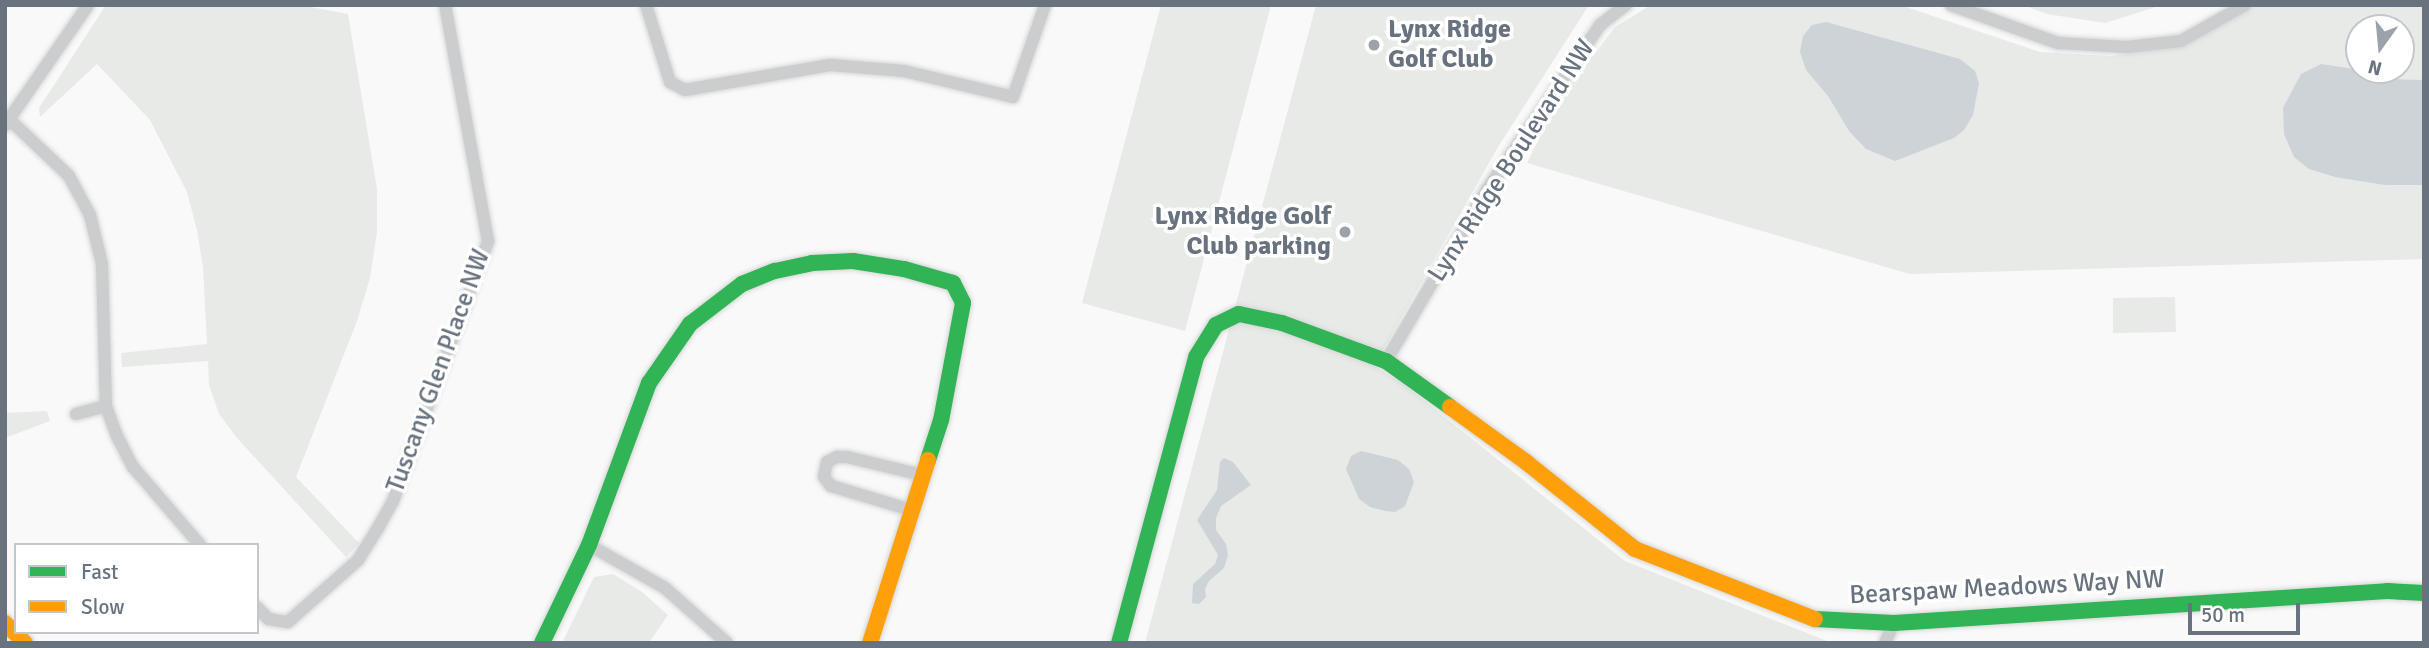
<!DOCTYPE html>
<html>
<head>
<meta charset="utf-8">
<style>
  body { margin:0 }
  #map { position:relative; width:2429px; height:648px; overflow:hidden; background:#f9f9f9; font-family:Signika,sans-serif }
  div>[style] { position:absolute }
  .green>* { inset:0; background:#e7eae7 }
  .water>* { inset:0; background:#ced3d7 }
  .roads { filter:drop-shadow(0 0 2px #d5d6d6) drop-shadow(0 0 2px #d5d6d6) }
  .street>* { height:12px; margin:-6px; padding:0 6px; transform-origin:6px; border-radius:6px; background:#cccdce }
  .fast>* { height:16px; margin:-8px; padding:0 8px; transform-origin:8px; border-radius:8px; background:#30b455 }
  .slow>* { height:16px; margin:-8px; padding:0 8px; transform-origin:8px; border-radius:8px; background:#ff9f0a }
  .dots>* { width:19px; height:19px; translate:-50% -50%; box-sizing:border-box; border:4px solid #fff; border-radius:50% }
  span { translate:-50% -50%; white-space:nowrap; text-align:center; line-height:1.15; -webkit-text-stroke:7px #fff; paint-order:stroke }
  .poi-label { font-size:26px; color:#68737f; font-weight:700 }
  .left { translate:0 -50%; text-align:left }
  .right { translate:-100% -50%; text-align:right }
  .street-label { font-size:26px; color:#68737f }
  .frame { position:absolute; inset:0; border:7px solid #68737f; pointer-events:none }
  .legend { position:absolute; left:14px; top:543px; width:245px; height:91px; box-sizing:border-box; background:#fff; border:2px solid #c3c7cc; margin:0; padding:9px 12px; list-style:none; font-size:21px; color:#68737f }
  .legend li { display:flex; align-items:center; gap:14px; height:35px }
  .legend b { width:35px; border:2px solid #c3c7cc }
  .north { position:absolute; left:2345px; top:14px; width:70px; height:70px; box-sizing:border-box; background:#fff; border:2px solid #c3c7cc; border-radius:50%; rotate:195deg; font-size:19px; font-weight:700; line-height:28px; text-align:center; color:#68737f }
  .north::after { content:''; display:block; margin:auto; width:24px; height:32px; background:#9ba2aa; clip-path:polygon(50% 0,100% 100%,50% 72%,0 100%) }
  .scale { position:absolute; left:2188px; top:603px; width:112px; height:32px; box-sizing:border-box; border:4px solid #68737f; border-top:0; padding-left:9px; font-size:21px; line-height:24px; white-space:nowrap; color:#68737f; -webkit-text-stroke:5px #fff; paint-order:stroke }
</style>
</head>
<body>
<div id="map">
  <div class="green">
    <div style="clip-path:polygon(106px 5px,300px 5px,348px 14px,377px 189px,377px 232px,370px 278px,357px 321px,296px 477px,359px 543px,346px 557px,237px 438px,219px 414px,209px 385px,208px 361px,122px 367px,121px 353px,207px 344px,203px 267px,197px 230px,187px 192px,150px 120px,97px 64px,40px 117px,39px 108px)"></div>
    <div style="clip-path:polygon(1161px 5px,1271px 5px,1185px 331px,1082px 303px)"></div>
    <div style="clip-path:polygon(1316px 5px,1589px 5px,1498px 147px,1374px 366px,1403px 384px,1625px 561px,1832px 643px,1145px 643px)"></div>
    <div style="clip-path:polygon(evenodd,1651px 5px,1900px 5px,2040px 52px,2112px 56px,2174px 46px,2243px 5px,2424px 5px,2424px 259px,1910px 274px,1527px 163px,1555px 106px,1615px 27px,1651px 5px,2359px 28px,2401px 28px,2401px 70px,2359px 70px,2359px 28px)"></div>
    <div style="clip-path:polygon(2023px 5px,2162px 5px,2105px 23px,2047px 14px)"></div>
    <div style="clip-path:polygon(2175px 297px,2176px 332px,2113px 333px,2113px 298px)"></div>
    <div style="clip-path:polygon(47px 411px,50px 421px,5px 438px,5px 413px)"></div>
    <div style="clip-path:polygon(613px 574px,642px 592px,668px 615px,649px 643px,562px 643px,594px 577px)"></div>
  </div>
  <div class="water">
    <div style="clip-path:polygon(1826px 22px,1960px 59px,1975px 71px,1979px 83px,1973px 115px,1964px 130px,1954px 138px,1895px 161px,1866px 149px,1849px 131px,1828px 96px,1806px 70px,1800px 52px,1803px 36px,1812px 25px)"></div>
    <div style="clip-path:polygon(2321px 64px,2354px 69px,2385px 79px,2424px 80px,2424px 185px,2385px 185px,2335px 177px,2309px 169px,2294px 157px,2284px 134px,2283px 108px,2301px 74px)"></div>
    <div style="clip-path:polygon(1361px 451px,1398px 460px,1409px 469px,1414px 482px,1405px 506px,1395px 512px,1385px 511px,1370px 507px,1359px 499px,1346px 469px,1351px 456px)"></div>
    <div style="clip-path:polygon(1224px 458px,1233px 462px,1251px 485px,1221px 506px,1216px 518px,1216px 530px,1226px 544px,1228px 555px,1224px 568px,1209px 581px,1205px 589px,1206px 597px,1199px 604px,1192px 603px,1193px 584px,1215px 564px,1218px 555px,1197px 520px,1217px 490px,1220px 462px)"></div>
  </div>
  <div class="roads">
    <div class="street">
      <div style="left:646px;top:5px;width:81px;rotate:72.7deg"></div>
      <div style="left:670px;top:82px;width:17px;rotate:28deg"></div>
      <div style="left:685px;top:90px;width:147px;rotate:-9.8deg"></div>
      <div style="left:830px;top:65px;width:74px;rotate:4.6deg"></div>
      <div style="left:904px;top:71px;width:112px;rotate:13.4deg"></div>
      <div style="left:1013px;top:97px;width:97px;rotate:-70.8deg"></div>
      <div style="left:1951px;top:5px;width:114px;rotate:19.6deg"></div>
      <div style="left:2058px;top:43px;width:69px;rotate:3.3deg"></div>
      <div style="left:2127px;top:47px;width:54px;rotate:-6.3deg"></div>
      <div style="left:2181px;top:41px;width:73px;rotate:-29.4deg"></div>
      <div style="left:9px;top:119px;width:83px;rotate:43.5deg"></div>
      <div style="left:69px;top:176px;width:44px;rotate:61.7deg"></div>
      <div style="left:90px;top:215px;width:50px;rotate:76.2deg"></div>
      <div style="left:102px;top:264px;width:142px;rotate:88.4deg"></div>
      <div style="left:106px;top:406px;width:30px;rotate:70deg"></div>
      <div style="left:116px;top:434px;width:37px;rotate:63deg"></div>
      <div style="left:133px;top:467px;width:103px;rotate:49.3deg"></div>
      <div style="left:5px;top:125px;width:146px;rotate:-55.3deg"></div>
      <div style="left:1386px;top:361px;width:197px;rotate:-59.5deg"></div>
      <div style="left:1486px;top:191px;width:201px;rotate:-55.5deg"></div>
      <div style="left:1600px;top:25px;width:33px;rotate:-38deg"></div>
      <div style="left:76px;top:414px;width:31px;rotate:-15deg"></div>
      <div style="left:911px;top:510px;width:84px;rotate:-163.3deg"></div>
      <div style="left:831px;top:486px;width:11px;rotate:-128deg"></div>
      <div style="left:824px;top:477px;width:15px;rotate:-79deg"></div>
      <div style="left:827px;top:462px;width:11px;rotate:-27deg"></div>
      <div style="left:837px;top:457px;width:10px"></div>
      <div style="left:847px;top:457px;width:77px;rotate:13.5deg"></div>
      <div style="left:589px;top:545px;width:87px;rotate:29.5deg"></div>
      <div style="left:665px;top:588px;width:83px;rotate:41.6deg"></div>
      <div style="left:257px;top:607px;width:16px;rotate:47deg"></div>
      <div style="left:268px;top:619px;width:20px;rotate:9deg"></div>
      <div style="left:288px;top:622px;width:94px;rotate:-41.5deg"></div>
      <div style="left:358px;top:560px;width:38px;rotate:-58deg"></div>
      <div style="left:378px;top:528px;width:31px;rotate:-61deg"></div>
      <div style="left:393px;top:501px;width:277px;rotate:-69.9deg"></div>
      <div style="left:488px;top:241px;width:240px;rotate:-100.3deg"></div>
      <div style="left:1885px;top:643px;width:22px;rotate:-66deg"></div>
    </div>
    <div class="fast">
      <div style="left:1815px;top:619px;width:79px;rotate:2.9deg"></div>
      <div style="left:1894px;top:623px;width:494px;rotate:-3.7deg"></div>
      <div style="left:2387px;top:591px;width:37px;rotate:3deg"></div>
      <div style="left:542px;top:643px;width:109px;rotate:-64.4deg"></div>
      <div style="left:589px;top:545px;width:173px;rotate:-69.7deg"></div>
      <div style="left:649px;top:383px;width:72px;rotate:-55.2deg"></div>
      <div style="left:690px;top:324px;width:66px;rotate:-37.6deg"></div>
      <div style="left:742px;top:284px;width:35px;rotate:-22deg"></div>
      <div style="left:775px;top:271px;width:38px;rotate:-12deg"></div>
      <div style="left:812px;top:263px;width:41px;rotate:-2.8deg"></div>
      <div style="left:853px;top:261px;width:52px;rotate:8.9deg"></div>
      <div style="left:904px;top:269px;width:51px;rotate:15.9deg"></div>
      <div style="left:953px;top:283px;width:22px;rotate:63deg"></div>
      <div style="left:963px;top:303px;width:119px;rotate:100.6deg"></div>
      <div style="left:941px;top:420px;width:42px;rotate:108deg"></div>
      <div style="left:1119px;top:643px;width:296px;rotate:-74.9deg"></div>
      <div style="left:1196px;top:357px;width:38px;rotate:-58deg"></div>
      <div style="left:1216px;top:325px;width:25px;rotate:-26deg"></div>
      <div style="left:1239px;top:314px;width:44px;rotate:11.8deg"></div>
      <div style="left:1282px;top:323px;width:111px;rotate:20.1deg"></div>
      <div style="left:1386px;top:361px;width:79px;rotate:35.7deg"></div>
    </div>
    <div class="slow">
      <div style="left:1450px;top:407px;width:94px;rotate:35.9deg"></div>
      <div style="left:1526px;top:462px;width:139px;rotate:38.6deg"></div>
      <div style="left:1635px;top:549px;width:193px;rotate:21.3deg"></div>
      <div style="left:5px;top:623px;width:28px;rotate:45deg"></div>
      <div style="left:870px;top:643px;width:192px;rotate:-72.4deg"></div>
    </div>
  </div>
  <div class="dots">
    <div style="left:1374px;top:45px;background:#9ba2aa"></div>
    <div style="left:1345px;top:232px;background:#9ba2aa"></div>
  </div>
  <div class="poi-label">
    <span class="left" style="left:1388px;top:45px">Lynx Ridge<br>Golf Club</span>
    <span class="right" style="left:1331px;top:232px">Lynx Ridge Golf<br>Club parking</span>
  </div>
  <div class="street-label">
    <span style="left:1512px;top:161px;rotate:-57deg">Lynx Ridge Boulevard NW</span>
    <span style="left:439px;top:371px;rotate:-70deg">Tuscany Glen Place NW</span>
    <span style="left:2007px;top:588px;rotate:-3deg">Bearspaw Meadows Way NW</span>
  </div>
  <div class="frame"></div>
  <ul class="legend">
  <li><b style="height:9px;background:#30b455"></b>Fast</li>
  <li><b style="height:9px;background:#ff9f0a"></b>Slow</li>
  </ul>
  <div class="north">N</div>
  <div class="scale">50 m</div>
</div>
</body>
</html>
